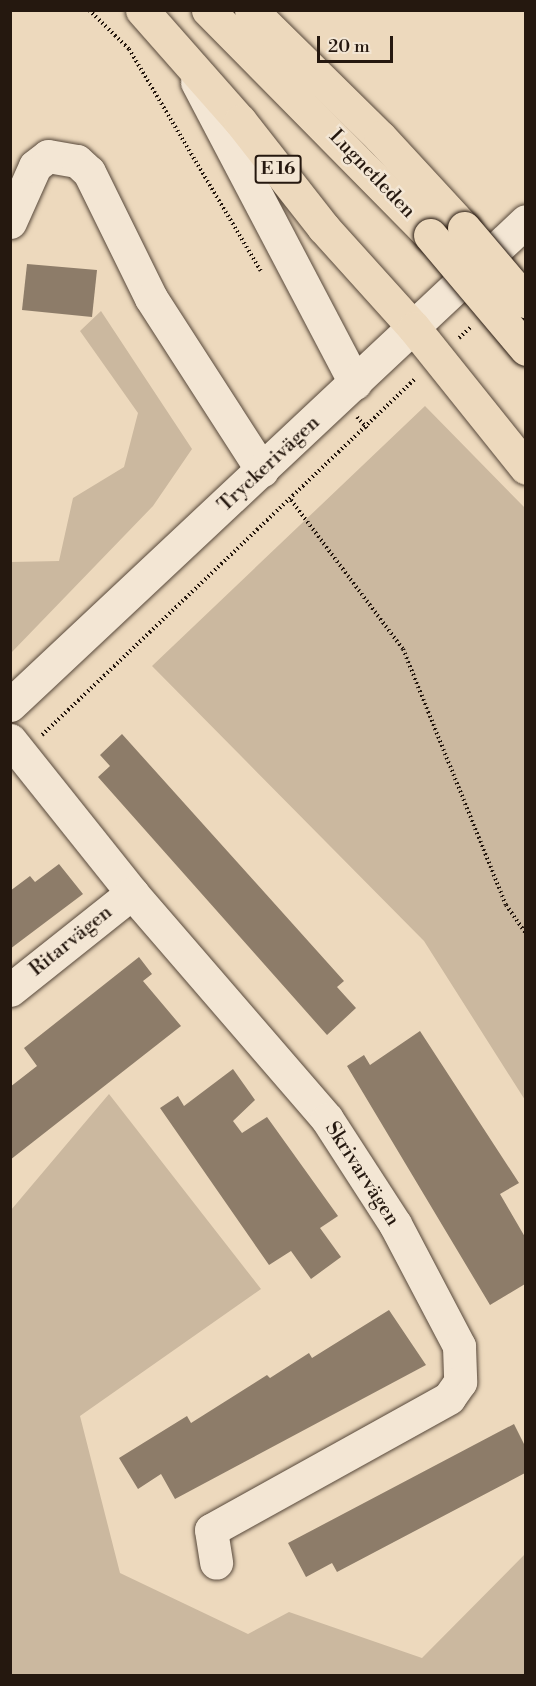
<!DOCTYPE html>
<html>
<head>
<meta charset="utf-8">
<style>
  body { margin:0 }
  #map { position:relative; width:536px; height:1686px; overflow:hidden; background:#edd9bd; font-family:"Libre Bodoni",serif }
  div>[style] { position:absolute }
  .green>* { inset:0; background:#cbb89f }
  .building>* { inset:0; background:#8d7c69 }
  .path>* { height:4px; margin-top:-2px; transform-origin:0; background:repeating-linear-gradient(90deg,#25180f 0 1.5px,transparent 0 4.5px) }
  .roads { filter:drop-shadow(0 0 2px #57483a) drop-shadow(0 0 2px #57483a) }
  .minor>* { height:33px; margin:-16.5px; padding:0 16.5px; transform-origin:16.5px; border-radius:16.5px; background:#f3e6d4 }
  .highway>* { height:33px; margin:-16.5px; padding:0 16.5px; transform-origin:16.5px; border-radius:16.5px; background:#edd9bd }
  .bridges { filter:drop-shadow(0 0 2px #25180f) drop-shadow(0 0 2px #25180f) }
  .highway-bridge>* { height:33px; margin:-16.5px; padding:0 16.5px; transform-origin:16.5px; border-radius:16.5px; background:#edd9bd }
  span { translate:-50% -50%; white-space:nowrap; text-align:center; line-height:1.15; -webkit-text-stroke:5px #f3e6d4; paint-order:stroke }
  .shield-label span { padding:2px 4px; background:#f3e6d4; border:2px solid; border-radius:4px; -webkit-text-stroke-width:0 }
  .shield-label { font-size:18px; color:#25180f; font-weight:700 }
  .street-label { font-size:20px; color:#25180f }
  .frame { position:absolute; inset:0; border:12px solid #25180f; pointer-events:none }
  .scale { position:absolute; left:317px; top:36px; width:76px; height:27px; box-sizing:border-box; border:3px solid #25180f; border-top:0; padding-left:8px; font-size:18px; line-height:21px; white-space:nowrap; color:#25180f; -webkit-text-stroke:4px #f3e6d4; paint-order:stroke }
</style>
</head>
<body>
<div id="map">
  <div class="green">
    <div style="clip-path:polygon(101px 311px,192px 449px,153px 506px,11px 653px,11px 562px,59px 561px,73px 498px,124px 467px,138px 413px,80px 331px)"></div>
    <div style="clip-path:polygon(425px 406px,525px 508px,525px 1100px,424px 941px,152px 666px)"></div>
    <div style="clip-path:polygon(109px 1094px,261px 1289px,80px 1416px,120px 1573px,248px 1634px,289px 1612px,422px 1658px,525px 1554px,525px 1675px,11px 1675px,11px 1210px)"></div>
  </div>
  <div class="building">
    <div style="clip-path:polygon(27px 264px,97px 270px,92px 317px,22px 310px)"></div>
    <div style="clip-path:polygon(122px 734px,344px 981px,337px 987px,356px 1008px,327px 1035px,98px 777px,110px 766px,100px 755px)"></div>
    <div style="clip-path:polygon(59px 864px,83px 894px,10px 949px,10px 891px,30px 876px,35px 882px)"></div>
    <div style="clip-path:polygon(139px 957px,152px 974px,143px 981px,181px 1026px,10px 1160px,10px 1087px,37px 1066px,24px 1048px)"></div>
    <div style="clip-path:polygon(420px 1031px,519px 1183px,500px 1194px,525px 1237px,525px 1284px,490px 1305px,347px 1066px,364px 1055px,370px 1065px)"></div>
    <div style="clip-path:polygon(233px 1069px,255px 1100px,233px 1121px,242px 1133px,267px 1117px,338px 1216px,320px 1228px,341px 1257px,311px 1279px,291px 1251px,269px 1265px,160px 1108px,178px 1096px,184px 1106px)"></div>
    <div style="clip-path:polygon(389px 1310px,426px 1365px,175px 1499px,161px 1474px,138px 1489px,119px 1458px,187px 1416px,191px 1423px,267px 1375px,270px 1378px,309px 1353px,312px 1358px)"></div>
    <div style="clip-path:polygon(514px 1424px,525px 1446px,525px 1473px,337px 1572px,332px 1563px,306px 1577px,288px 1543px)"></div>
  </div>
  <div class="path">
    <div style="left:89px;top:10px;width:56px;rotate:44.3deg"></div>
    <div style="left:129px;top:49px;width:258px;rotate:59.3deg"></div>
    <div style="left:459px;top:338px;width:16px;rotate:-43deg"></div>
    <div style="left:357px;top:417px;width:15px;rotate:48deg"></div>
    <div style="left:291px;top:500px;width:186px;rotate:53.1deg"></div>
    <div style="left:403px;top:649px;width:276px;rotate:68.1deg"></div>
    <div style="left:506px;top:905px;width:35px;rotate:55deg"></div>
    <div style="left:42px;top:735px;width:517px;rotate:-43.67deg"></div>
  </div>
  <div class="roads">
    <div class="minor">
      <div style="left:197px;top:82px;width:340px;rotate:62.3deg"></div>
      <div style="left:10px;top:222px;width:61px;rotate:-65.9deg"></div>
      <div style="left:35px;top:166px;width:16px;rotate:-38deg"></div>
      <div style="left:48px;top:156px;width:29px;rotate:10deg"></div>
      <div style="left:77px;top:161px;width:16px;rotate:43deg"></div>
      <div style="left:89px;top:172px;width:140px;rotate:63.8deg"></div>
      <div style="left:151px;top:298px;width:205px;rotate:57.2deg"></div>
      <div style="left:10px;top:705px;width:707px;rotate:-43.17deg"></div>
      <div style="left:10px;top:740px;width:196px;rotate:51.4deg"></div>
      <div style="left:132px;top:893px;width:298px;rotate:49.2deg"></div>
      <div style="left:327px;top:1119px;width:125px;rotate:57.1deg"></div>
      <div style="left:395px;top:1224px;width:138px;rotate:62.3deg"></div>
      <div style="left:459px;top:1346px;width:36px;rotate:88deg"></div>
      <div style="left:460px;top:1382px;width:19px;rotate:125deg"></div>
      <div style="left:449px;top:1398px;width:272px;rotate:151deg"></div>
      <div style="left:211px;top:1530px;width:33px;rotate:81deg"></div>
      <div style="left:10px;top:990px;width:156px;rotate:-38.5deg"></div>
    </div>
    <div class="highway">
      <div style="left:142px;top:10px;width:148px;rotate:48.6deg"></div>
      <div style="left:240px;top:121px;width:135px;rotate:51.9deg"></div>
      <div style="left:323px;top:227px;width:136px;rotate:48deg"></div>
      <div style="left:414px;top:328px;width:179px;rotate:51.3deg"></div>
      <div style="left:208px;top:10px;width:316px;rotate:45.4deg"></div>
      <div style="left:251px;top:10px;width:181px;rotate:44.6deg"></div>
      <div style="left:380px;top:137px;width:124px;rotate:47.3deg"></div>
    </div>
  </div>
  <div class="bridges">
    <div class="highway-bridge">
      <div style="left:464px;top:228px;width:96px;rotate:49.7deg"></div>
      <div style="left:430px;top:235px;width:149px;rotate:49.9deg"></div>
    </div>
  </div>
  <div class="shield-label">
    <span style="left:278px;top:169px">E 16</span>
  </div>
  <div class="street-label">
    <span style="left:372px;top:174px;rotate:46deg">Lugnetleden</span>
    <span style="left:269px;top:464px;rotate:-43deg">Tryckerivägen</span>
    <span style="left:71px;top:941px;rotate:-39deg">Ritarvägen</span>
    <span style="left:362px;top:1174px;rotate:57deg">Skrivarvägen</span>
  </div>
  <div class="frame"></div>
  <div class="scale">20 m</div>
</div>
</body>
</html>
